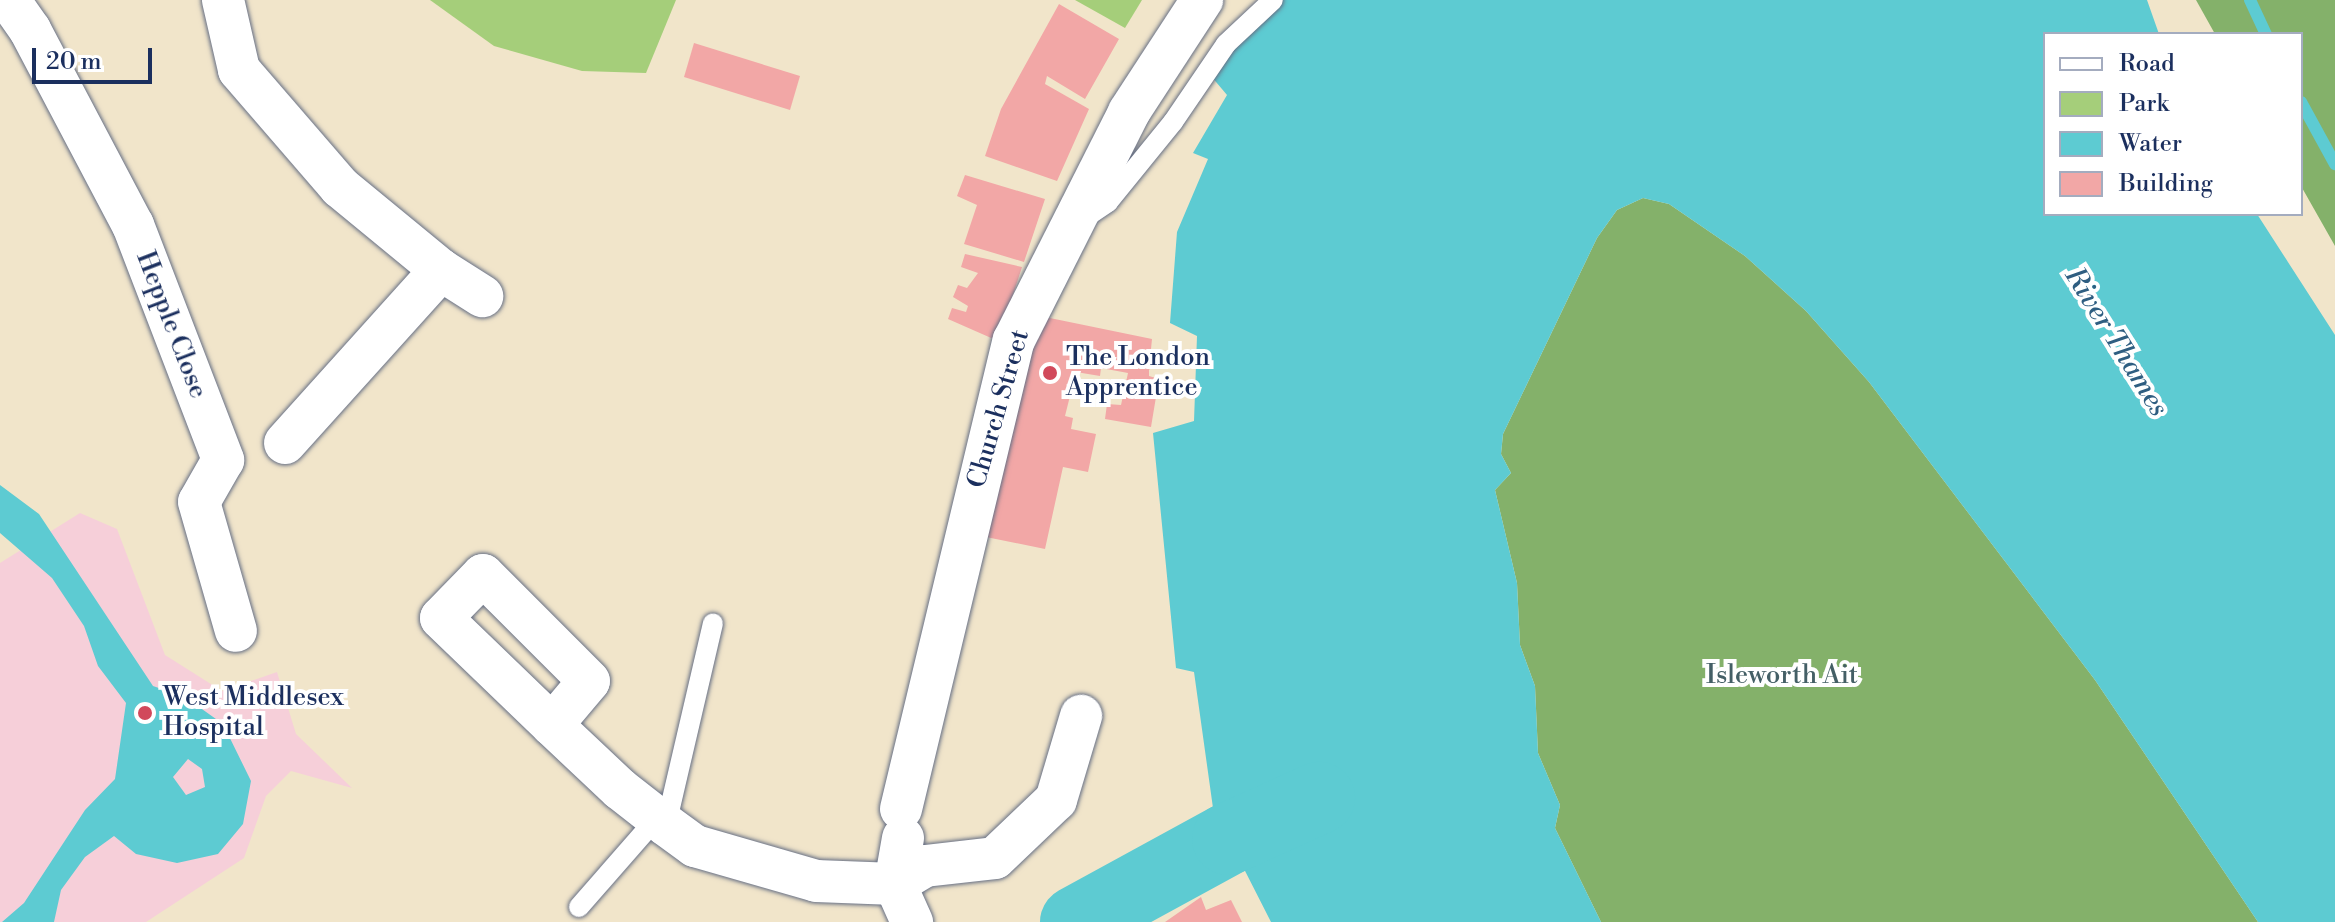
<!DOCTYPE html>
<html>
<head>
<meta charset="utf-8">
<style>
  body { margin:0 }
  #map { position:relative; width:2335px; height:922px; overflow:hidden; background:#f1e5ca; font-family:"Libre Bodoni",serif }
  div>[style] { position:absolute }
  .built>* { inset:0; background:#f6cfd9 }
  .green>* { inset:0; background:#a5ce7a }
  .forest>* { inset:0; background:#84b16a }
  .water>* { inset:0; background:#5dcbd2 }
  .stream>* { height:12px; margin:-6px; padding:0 6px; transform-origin:6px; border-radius:6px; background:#5dcbd2 }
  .river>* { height:72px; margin:-36px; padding:0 36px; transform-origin:36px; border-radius:36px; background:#5dcbd2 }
  .building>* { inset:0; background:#f2a7a6 }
  .roads { filter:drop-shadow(0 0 2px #666f84) drop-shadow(0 0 2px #666f84) }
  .service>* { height:20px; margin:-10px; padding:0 10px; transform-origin:10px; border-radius:10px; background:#fff }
  .minor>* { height:42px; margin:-21px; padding:0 21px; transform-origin:21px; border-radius:21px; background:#fff }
  .dots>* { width:22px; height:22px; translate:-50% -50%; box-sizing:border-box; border:4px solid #fff; border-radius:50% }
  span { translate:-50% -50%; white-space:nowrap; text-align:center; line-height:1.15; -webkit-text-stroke:8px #fff; paint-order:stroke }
  .street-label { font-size:26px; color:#1b2f5e }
  .poi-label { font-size:26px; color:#1b2f5e }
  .left { translate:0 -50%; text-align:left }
  .park-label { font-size:26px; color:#445f66 }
  .water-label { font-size:28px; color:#2f5e81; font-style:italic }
  .legend { position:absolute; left:2043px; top:32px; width:260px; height:184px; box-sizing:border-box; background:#fff; border:2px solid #a4acbf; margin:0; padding:10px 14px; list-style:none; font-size:24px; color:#1b2f5e }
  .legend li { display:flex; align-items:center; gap:16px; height:40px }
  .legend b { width:40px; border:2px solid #a4acbf }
  .scale { position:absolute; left:32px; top:48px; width:120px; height:36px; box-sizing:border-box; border:4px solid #1b2f5e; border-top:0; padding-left:10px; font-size:24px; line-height:28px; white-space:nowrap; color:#1b2f5e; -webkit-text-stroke:6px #fff; paint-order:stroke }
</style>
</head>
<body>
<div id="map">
  <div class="built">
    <div style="clip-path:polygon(80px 513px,117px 529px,165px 655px,222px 691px,277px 672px,296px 734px,352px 788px,291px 771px,266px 796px,244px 858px,146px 922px,0 922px,0 563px)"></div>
  </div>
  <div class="green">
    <div style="clip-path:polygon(430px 0,676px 0,646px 73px,582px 71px,494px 46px)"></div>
    <div style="clip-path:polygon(1075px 0,1142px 0,1125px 28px)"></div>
  </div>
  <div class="forest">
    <div style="clip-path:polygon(2196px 0,2335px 0,2335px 246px,2301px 186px,2301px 34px,2215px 34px)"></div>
    <div style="clip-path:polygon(1643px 198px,1669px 204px,1745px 256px,1806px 311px,1869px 382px,2095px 680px,2258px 922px,1601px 922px,1555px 828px,1560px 805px,1538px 753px,1535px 686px,1520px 645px,1517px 583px,1495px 490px,1511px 473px,1501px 454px,1503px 434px,1597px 238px,1617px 210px)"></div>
  </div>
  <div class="water">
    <div style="clip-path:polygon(1276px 0,2147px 0,2159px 34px,2045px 34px,2045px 214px,2257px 214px,2335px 335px,2335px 922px,2258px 922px,2095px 680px,1869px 382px,1806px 311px,1745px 256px,1669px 204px,1643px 198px,1617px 210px,1597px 238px,1503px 434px,1501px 454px,1511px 473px,1495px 490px,1517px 583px,1520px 645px,1535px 686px,1538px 753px,1560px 805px,1555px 828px,1601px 922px,1271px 922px,1213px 808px,1194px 672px,1176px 668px,1153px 433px,1194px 421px,1197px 336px,1170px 323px,1177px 232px,1208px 159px,1193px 153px,1227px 95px,1211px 76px)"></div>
    <div style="clip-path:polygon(evenodd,0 485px,39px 514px,153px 686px,185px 697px,223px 724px,251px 781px,243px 824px,218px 854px,177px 863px,136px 854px,114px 836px,85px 857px,61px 890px,54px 922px,2px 922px,24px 903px,85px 810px,115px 779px,126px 703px,98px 666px,84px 626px,52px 578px,0 533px,0 485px,188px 759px,202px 769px,205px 787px,186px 795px,173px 777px,188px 759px)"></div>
  </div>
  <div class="stream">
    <div style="left:2250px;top:0;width:38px;rotate:65deg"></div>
    <div style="left:2301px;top:102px;width:71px;rotate:61.3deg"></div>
  </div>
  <div class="river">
    <div style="left:1076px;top:922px;width:173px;rotate:-28.6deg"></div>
    <div style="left:1228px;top:839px;width:100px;rotate:-24.3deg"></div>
  </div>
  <div class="building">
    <div style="clip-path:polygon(1059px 4px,1119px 39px,1085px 99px,1047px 76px,1045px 84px,1089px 109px,1057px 181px,985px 156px,1001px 109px)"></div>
    <div style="clip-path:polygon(694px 43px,800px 76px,790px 110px,684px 77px)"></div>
    <div style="clip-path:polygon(965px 175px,1045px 199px,1024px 262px,964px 244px,977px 205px,957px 196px)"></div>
    <div style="clip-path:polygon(965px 254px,1022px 267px,998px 341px,948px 319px,952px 308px,966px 312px,968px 306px,953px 297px,958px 285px,967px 288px,978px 273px,961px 267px)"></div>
    <div style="clip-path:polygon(1045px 317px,1152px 339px,1151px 349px,1160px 355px,1149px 370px,1149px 376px,1159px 379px,1151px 427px,1105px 419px,1107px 404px,1121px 405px,1128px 373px,1101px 368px,1100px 376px,1076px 372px,1065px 416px,1073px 418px,1071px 429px,1096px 434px,1088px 472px,1063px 467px,1045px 549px,986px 537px,1029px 353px)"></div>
    <div style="clip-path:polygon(1201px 897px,1206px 910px,1231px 900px,1242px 922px,1165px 922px)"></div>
  </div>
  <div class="roads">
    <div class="service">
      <div style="left:1083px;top:219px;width:30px;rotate:-34deg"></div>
      <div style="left:1108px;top:202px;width:103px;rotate:-50.9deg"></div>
      <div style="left:1173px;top:122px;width:94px;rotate:-55.8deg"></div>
      <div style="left:1226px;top:44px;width:64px;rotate:-43.1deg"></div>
      <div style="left:666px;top:825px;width:207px;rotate:-76.9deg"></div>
      <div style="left:579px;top:907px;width:118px;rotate:-48.8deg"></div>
    </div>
    <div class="minor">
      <div style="left:9px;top:0;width:37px;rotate:55deg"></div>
      <div style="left:30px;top:30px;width:221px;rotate:62.2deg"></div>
      <div style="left:133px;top:225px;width:252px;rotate:69deg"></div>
      <div style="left:223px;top:460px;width:48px;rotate:119.7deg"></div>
      <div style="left:199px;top:502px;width:134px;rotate:74deg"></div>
      <div style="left:223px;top:0;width:72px;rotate:77.1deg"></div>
      <div style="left:239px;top:70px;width:155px;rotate:49.2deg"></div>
      <div style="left:340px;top:187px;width:131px;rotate:39.4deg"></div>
      <div style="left:441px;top:270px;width:49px;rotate:32.4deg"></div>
      <div style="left:285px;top:443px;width:233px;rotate:-48deg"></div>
      <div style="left:552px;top:725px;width:57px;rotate:-49.9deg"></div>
      <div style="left:589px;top:681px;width:150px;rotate:-135deg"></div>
      <div style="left:483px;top:575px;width:60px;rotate:134.3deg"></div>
      <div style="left:441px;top:618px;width:154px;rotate:43.9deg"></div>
      <div style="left:552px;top:725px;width:93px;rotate:43.3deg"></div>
      <div style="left:620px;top:789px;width:58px;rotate:38deg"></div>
      <div style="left:666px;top:825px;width:36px;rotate:36deg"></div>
      <div style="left:695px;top:846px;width:126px;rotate:16.1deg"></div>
      <div style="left:816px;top:881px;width:79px;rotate:2.2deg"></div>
      <div style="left:895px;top:884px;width:35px;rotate:-31deg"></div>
      <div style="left:925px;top:866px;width:70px;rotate:-6.5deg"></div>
      <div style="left:995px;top:858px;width:84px;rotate:-43.6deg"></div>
      <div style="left:1056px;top:800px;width:88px;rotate:-73.4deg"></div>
      <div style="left:901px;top:809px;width:482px;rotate:-76.5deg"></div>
      <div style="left:1014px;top:340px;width:255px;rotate:-63.2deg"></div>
      <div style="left:1129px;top:112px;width:134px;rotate:-56.9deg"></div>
      <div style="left:903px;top:838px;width:47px;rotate:99.9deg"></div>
      <div style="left:895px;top:884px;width:42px;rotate:65.9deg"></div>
    </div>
  </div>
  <div class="dots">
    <div style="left:1050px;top:373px;background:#d1495b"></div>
    <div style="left:145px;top:713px;background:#d1495b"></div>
  </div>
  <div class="street-label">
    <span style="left:171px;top:325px;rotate:69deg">Hepple Close</span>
    <span style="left:999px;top:409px;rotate:-74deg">Church Street</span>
  </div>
  <div class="poi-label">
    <span class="left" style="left:1066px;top:373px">The London<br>Apprentice</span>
    <span class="left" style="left:163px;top:713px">West Middlesex<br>Hospital</span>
  </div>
  <div class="park-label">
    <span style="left:1782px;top:676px">Isleworth Ait</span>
  </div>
  <div class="water-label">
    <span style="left:2116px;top:342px;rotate:58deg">River Thames</span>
  </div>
  <ul class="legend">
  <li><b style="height:10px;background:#fff"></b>Road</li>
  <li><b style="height:22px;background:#a5ce7a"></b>Park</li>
  <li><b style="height:22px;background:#5dcbd2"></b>Water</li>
  <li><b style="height:22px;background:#f2a7a6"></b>Building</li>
  </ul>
  <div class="scale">20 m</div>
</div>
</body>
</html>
